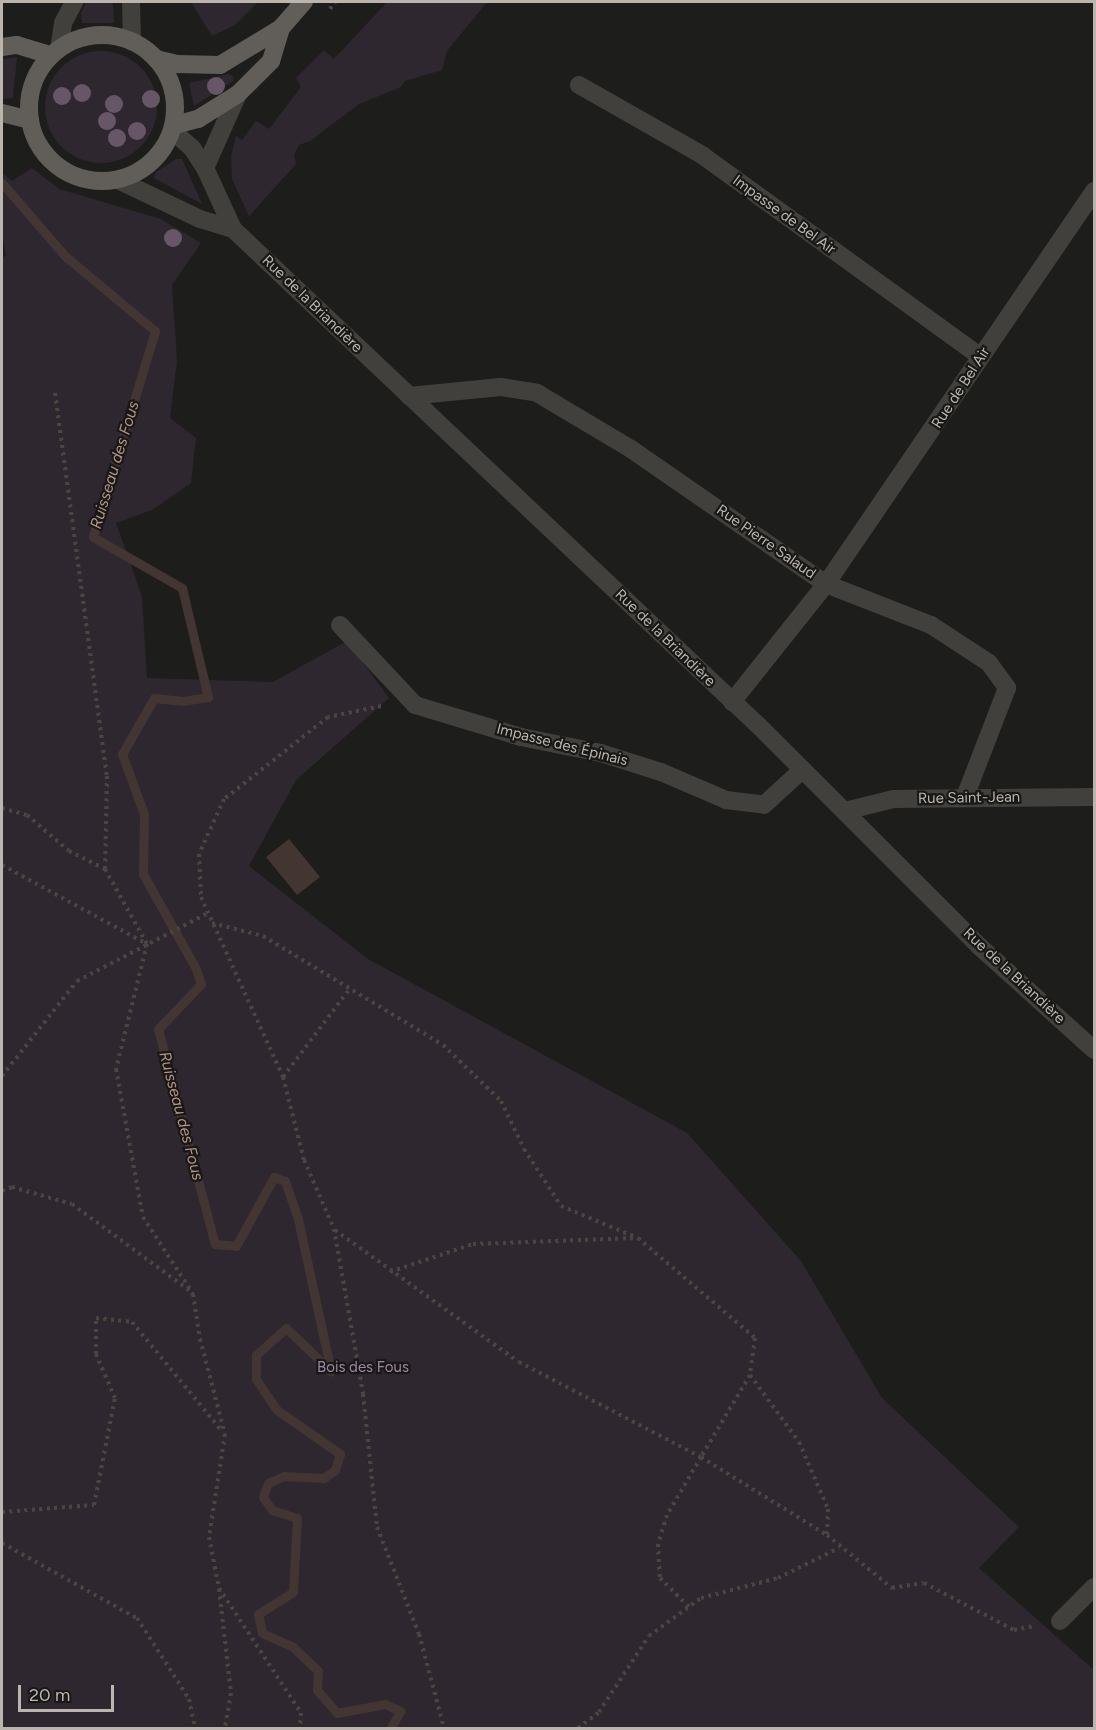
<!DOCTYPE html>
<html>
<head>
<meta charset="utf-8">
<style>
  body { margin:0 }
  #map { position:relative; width:1096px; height:1730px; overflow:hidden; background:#1d1d1b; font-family:Figtree,sans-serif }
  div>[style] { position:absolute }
  .green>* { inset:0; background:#2f2730 }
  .round { border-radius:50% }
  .water>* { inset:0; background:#433632 }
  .stream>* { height:9px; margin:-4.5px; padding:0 4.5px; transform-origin:4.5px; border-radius:4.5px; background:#433632 }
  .path>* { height:4px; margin-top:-2px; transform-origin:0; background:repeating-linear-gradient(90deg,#494642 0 3px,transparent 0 7.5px) }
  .minor>* { height:18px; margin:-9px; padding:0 9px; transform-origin:9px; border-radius:9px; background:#42403c }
  .major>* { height:18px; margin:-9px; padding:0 9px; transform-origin:9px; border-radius:9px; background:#615d58 }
  .major>.ring { margin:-9px; padding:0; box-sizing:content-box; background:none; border:18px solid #615d58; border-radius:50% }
  .trees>* { width:18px; height:18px; margin:-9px; border-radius:50%; background:#665668 }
  span { translate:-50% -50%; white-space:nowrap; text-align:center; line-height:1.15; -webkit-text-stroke:4.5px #181816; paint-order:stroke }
  .street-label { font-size:15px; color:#bcb5ae }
  .park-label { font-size:15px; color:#a285a7 }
  .water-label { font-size:16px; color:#b69286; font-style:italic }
  .frame { position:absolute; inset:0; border:3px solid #bcb5ae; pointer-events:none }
  .scale { position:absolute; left:18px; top:1685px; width:96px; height:27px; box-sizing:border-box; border:3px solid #bcb5ae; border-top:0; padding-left:8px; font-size:18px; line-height:21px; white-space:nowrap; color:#bcb5ae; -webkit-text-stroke:4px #181816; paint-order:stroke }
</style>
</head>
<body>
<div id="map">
  <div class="green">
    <div style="clip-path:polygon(86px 2px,113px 2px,114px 23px,82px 23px,81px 13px)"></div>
    <div style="clip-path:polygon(191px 2px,258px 2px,235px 25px,212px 36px)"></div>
    <div style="clip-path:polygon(387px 2px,487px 2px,447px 51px,442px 70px,405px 81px,401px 87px,359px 104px,310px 141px,299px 145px,294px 155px,296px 164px,249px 216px,232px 179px,231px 156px,236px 136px,242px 140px,256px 121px,269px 129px,301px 87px,296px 78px,324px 50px,334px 59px)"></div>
    <div class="round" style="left:45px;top:51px;width:112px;height:112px"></div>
    <div style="clip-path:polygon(17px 57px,13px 98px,2px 99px,2px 59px)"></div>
    <div style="clip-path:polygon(229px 74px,234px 77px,233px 81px,194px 106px,189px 83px)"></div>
    <div style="clip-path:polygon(176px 159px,182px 159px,202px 204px,154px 178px,156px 172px)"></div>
    <div style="clip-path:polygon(32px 168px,59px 189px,161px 219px,201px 243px,172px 285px,177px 360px,170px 418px,196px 438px,191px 483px,152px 510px,116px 523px,142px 597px,147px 678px,273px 682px,347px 641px,389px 698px,296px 780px,249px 866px,368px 959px,687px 1133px,801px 1261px,882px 1398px,1019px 1527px,979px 1568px,1094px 1670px,1094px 1728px,2px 1728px,2px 259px,6px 255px,2px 235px,2px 173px,12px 181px)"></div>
  </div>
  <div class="water">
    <div style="clip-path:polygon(289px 839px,320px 877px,297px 895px,266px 857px)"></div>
  </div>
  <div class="stream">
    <div style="left:2px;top:183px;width:96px;rotate:49.2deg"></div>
    <div style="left:65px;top:256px;width:117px;rotate:39.8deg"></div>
    <div style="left:155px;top:331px;width:215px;rotate:106.8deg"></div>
    <div style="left:93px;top:537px;width:103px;rotate:29.8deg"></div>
    <div style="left:182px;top:588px;width:112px;rotate:76.6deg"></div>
    <div style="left:208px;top:697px;width:25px;rotate:171deg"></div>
    <div style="left:183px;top:701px;width:29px;rotate:-174deg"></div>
    <div style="left:154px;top:698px;width:64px;rotate:119.7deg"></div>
    <div style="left:122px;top:754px;width:64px;rotate:69.9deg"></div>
    <div style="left:144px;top:814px;width:60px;rotate:91deg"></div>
    <div style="left:143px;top:874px;width:109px;rotate:60.8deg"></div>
    <div style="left:196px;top:969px;width:16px;rotate:72deg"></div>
    <div style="left:201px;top:984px;width:62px;rotate:133.7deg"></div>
    <div style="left:158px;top:1029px;width:222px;rotate:75.2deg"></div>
    <div style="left:215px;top:1244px;width:21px;rotate:5deg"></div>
    <div style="left:236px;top:1246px;width:79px;rotate:-61.2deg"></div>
    <div style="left:274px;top:1177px;width:12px;rotate:20deg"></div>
    <div style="left:285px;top:1181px;width:40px;rotate:71.1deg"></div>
    <div style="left:298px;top:1219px;width:156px;rotate:77.8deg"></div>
    <div style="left:331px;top:1371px;width:62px;rotate:-136.3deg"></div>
    <div style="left:286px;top:1328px;width:40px;rotate:138deg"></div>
    <div style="left:256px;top:1355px;width:24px;rotate:90deg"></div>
    <div style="left:256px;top:1379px;width:37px;rotate:56deg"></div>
    <div style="left:277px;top:1410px;width:77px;rotate:34.9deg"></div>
    <div style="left:340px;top:1454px;width:17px;rotate:107deg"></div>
    <div style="left:335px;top:1470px;width:14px;rotate:144deg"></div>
    <div style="left:324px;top:1478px;width:40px;rotate:-177.1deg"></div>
    <div style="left:284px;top:1476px;width:17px;rotate:156deg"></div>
    <div style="left:268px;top:1483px;width:15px;rotate:110deg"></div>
    <div style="left:263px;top:1497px;width:16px;rotate:55deg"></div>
    <div style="left:272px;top:1510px;width:26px;rotate:18deg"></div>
    <div style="left:297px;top:1518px;width:74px;rotate:93.1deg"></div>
    <div style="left:293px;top:1592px;width:41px;rotate:147.8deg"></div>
    <div style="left:258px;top:1614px;width:19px;rotate:78deg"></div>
    <div style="left:262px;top:1633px;width:34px;rotate:24deg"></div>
    <div style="left:293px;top:1647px;width:35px;rotate:44deg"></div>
    <div style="left:318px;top:1671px;width:19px;rotate:93deg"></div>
    <div style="left:317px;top:1690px;width:30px;rotate:49deg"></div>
    <div style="left:337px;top:1713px;width:49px;rotate:-10.6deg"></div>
    <div style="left:385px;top:1704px;width:17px;rotate:25deg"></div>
    <div style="left:400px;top:1711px;width:19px;rotate:118deg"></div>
  </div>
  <div class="path">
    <div style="left:330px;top:9px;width:9px;rotate:-54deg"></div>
    <div style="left:55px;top:393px;width:387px;rotate:82.3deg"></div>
    <div style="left:107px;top:776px;width:93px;rotate:91.2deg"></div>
    <div style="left:381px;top:706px;width:54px;rotate:168.3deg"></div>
    <div style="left:328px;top:717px;width:132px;rotate:141.7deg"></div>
    <div style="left:224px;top:799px;width:60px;rotate:114.4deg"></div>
    <div style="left:199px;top:854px;width:43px;rotate:87.3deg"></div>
    <div style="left:201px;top:897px;width:198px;rotate:65.5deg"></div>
    <div style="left:283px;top:1077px;width:86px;rotate:75.8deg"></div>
    <div style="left:304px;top:1160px;width:75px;rotate:66.5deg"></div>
    <div style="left:334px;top:1229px;width:168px;rotate:80deg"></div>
    <div style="left:363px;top:1394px;width:134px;rotate:84deg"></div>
    <div style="left:377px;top:1527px;width:115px;rotate:68.6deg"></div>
    <div style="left:419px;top:1634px;width:97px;rotate:75.1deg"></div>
    <div style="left:2px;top:808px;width:26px;rotate:16deg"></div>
    <div style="left:27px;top:815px;width:55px;rotate:40.6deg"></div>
    <div style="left:69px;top:851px;width:40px;rotate:26.6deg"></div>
    <div style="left:105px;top:869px;width:86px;rotate:60.8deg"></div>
    <div style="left:147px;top:944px;width:129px;rotate:103.9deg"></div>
    <div style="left:116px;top:1069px;width:150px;rotate:79.7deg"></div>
    <div style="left:143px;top:1217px;width:92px;rotate:57deg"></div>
    <div style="left:193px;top:1294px;width:46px;rotate:81.2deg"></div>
    <div style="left:200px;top:1339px;width:98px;rotate:75.3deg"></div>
    <div style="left:225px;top:1434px;width:104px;rotate:98.8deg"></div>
    <div style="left:209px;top:1537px;width:52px;rotate:78.9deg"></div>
    <div style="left:219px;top:1588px;width:149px;rotate:56.7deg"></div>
    <div style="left:301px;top:1713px;width:15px;rotate:94deg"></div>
    <div style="left:2px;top:865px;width:165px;rotate:28.6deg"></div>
    <div style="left:212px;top:923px;width:53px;rotate:14.3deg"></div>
    <div style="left:263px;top:936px;width:210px;rotate:31.2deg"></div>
    <div style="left:443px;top:1045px;width:81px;rotate:44deg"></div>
    <div style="left:501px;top:1101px;width:53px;rotate:64.4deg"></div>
    <div style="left:524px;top:1149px;width:68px;rotate:57deg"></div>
    <div style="left:561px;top:1206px;width:83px;rotate:22.6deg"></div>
    <div style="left:638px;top:1238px;width:154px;rotate:40.5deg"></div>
    <div style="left:755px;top:1338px;width:37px;rotate:98deg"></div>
    <div style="left:750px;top:1375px;width:96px;rotate:120.9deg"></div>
    <div style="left:701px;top:1457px;width:148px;rotate:31.8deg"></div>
    <div style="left:827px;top:1535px;width:84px;rotate:39.2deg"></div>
    <div style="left:892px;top:1588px;width:32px;rotate:-9deg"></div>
    <div style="left:924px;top:1583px;width:102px;rotate:27.6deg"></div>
    <div style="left:1014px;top:1630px;width:21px;rotate:-11deg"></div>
    <div style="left:2px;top:1076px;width:121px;rotate:-51.7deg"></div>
    <div style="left:77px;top:981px;width:148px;rotate:-27.4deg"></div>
    <div style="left:283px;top:1077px;width:108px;rotate:-52.9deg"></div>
    <div style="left:2px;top:1191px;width:11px;rotate:-22deg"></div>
    <div style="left:12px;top:1187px;width:62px;rotate:15.8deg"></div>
    <div style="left:72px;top:1204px;width:147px;rotate:36.4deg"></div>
    <div style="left:335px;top:1230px;width:226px;rotate:35.7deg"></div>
    <div style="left:519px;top:1362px;width:205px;rotate:27.6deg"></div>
    <div style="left:701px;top:1457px;width:67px;rotate:120.4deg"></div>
    <div style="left:667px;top:1515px;width:30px;rotate:107deg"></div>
    <div style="left:658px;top:1544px;width:34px;rotate:87deg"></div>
    <div style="left:660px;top:1578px;width:41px;rotate:45deg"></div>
    <div style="left:390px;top:1272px;width:88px;rotate:-18.6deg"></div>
    <div style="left:473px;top:1244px;width:163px;rotate:-2.1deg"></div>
    <div style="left:750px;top:1375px;width:83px;rotate:53.8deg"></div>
    <div style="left:799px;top:1442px;width:73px;rotate:66.6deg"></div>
    <div style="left:828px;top:1509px;width:25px;rotate:92deg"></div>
    <div style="left:2px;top:1512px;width:92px;rotate:-4.4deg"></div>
    <div style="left:94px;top:1505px;width:109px;rotate:-78.9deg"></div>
    <div style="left:115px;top:1398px;width:48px;rotate:-113.4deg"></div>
    <div style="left:96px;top:1354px;width:36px;rotate:-90deg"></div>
    <div style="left:96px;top:1318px;width:36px;rotate:6deg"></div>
    <div style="left:132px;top:1322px;width:141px;rotate:50.5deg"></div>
    <div style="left:2px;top:1543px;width:154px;rotate:29.1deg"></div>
    <div style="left:137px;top:1618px;width:96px;rotate:57.3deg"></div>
    <div style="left:189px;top:1699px;width:30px;rotate:78deg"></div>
    <div style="left:219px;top:1589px;width:105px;rotate:83.4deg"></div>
    <div style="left:231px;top:1693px;width:36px;rotate:100deg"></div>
    <div style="left:578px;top:1728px;width:26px;rotate:-37deg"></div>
    <div style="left:599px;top:1712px;width:91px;rotate:-56.7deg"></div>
    <div style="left:649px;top:1636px;width:64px;rotate:-36.2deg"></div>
    <div style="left:701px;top:1598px;width:80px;rotate:-14.6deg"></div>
    <div style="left:778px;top:1578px;width:68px;rotate:-26.2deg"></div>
  </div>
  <div class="minor">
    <div style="left:131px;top:2px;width:40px;rotate:88.6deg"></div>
    <div style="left:59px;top:49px;width:26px;rotate:-81deg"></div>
    <div style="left:63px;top:23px;width:24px;rotate:-62deg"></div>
    <div style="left:579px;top:85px;width:142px;rotate:29.6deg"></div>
    <div style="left:702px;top:155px;width:344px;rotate:35.9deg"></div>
    <div style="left:174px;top:132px;width:24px;rotate:42deg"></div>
    <div style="left:192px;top:148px;width:24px;rotate:57deg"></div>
    <div style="left:205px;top:168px;width:67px;rotate:65.3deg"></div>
    <div style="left:233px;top:229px;width:725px;rotate:43.38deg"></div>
    <div style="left:760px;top:727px;width:310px;rotate:45deg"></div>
    <div style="left:979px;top:946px;width:155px;rotate:42.1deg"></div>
    <div style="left:205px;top:168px;width:81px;rotate:-66deg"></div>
    <div style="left:118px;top:180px;width:91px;rotate:25.4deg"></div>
    <div style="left:200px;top:219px;width:34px;rotate:17deg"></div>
    <div style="left:409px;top:396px;width:92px;rotate:-5.6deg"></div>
    <div style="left:501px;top:387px;width:36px;rotate:9deg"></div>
    <div style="left:537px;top:393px;width:109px;rotate:30.8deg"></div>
    <div style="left:631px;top:449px;width:237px;rotate:34.7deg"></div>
    <div style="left:826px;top:584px;width:113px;rotate:21.3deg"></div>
    <div style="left:931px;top:625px;width:69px;rotate:33.2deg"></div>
    <div style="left:989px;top:663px;width:31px;rotate:54deg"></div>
    <div style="left:1007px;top:688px;width:117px;rotate:111.1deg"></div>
    <div style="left:340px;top:625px;width:110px;rotate:46.8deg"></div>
    <div style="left:415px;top:705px;width:111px;rotate:16.8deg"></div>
    <div style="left:521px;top:737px;width:82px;rotate:11.3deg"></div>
    <div style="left:601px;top:753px;width:63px;rotate:17.6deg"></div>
    <div style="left:661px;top:772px;width:71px;rotate:23.3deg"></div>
    <div style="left:726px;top:800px;width:38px;rotate:7deg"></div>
    <div style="left:764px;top:805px;width:50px;rotate:-42.6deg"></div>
    <div style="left:732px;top:702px;width:151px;rotate:-51.5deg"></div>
    <div style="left:826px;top:584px;width:476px;rotate:-55.7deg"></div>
    <div style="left:845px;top:811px;width:50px;rotate:-13.8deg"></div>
    <div style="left:894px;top:799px;width:200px;rotate:-0.6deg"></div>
    <div style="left:1060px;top:1621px;width:48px;rotate:-45deg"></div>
  </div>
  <div class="major">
    <div class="ring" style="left:29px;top:35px;width:128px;height:128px"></div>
    <div style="left:2px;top:47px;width:15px;rotate:-8deg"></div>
    <div style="left:17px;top:45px;width:34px;rotate:17deg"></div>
    <div style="left:156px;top:59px;width:23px;rotate:13deg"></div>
    <div style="left:178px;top:64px;width:42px;rotate:1.4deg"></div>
    <div style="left:220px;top:65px;width:71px;rotate:-31.2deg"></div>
    <div style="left:281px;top:28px;width:35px;rotate:-49deg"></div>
    <div style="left:2px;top:113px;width:29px;rotate:14deg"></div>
    <div style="left:175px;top:125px;width:24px;rotate:-15deg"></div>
    <div style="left:198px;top:119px;width:47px;rotate:-32deg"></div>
    <div style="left:238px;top:94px;width:47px;rotate:-45deg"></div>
    <div style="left:271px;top:61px;width:34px;rotate:-73deg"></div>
  </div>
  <div class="trees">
    <div style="left:216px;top:86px"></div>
    <div style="left:82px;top:93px"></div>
    <div style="left:62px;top:96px"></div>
    <div style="left:151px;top:99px"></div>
    <div style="left:114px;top:104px"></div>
    <div style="left:107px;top:121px"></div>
    <div style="left:137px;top:131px"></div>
    <div style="left:117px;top:138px"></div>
    <div style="left:173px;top:238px"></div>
  </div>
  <div class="street-label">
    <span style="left:784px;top:215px;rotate:36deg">Impasse de Bel Air</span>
    <span style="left:312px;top:304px;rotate:44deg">Rue de la Briandière</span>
    <span style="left:961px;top:388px;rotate:-57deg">Rue de Bel Air</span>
    <span style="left:766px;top:542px;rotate:35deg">Rue Pierre Salaud</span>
    <span style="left:665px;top:638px;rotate:44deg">Rue de la Briandière</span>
    <span style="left:562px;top:745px;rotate:14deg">Impasse des Épinais</span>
    <span style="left:969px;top:798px;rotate:-1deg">Rue Saint-Jean</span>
    <span style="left:1014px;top:976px;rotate:43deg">Rue de la Briandière</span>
  </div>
  <div class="park-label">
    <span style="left:363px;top:1368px">Bois des Fous</span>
  </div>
  <div class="water-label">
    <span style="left:115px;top:465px;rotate:-73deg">Ruisseau des Fous</span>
    <span style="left:181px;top:1116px;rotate:75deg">Ruisseau des Fous</span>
  </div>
  <div class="frame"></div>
  <div class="scale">20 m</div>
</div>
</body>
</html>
